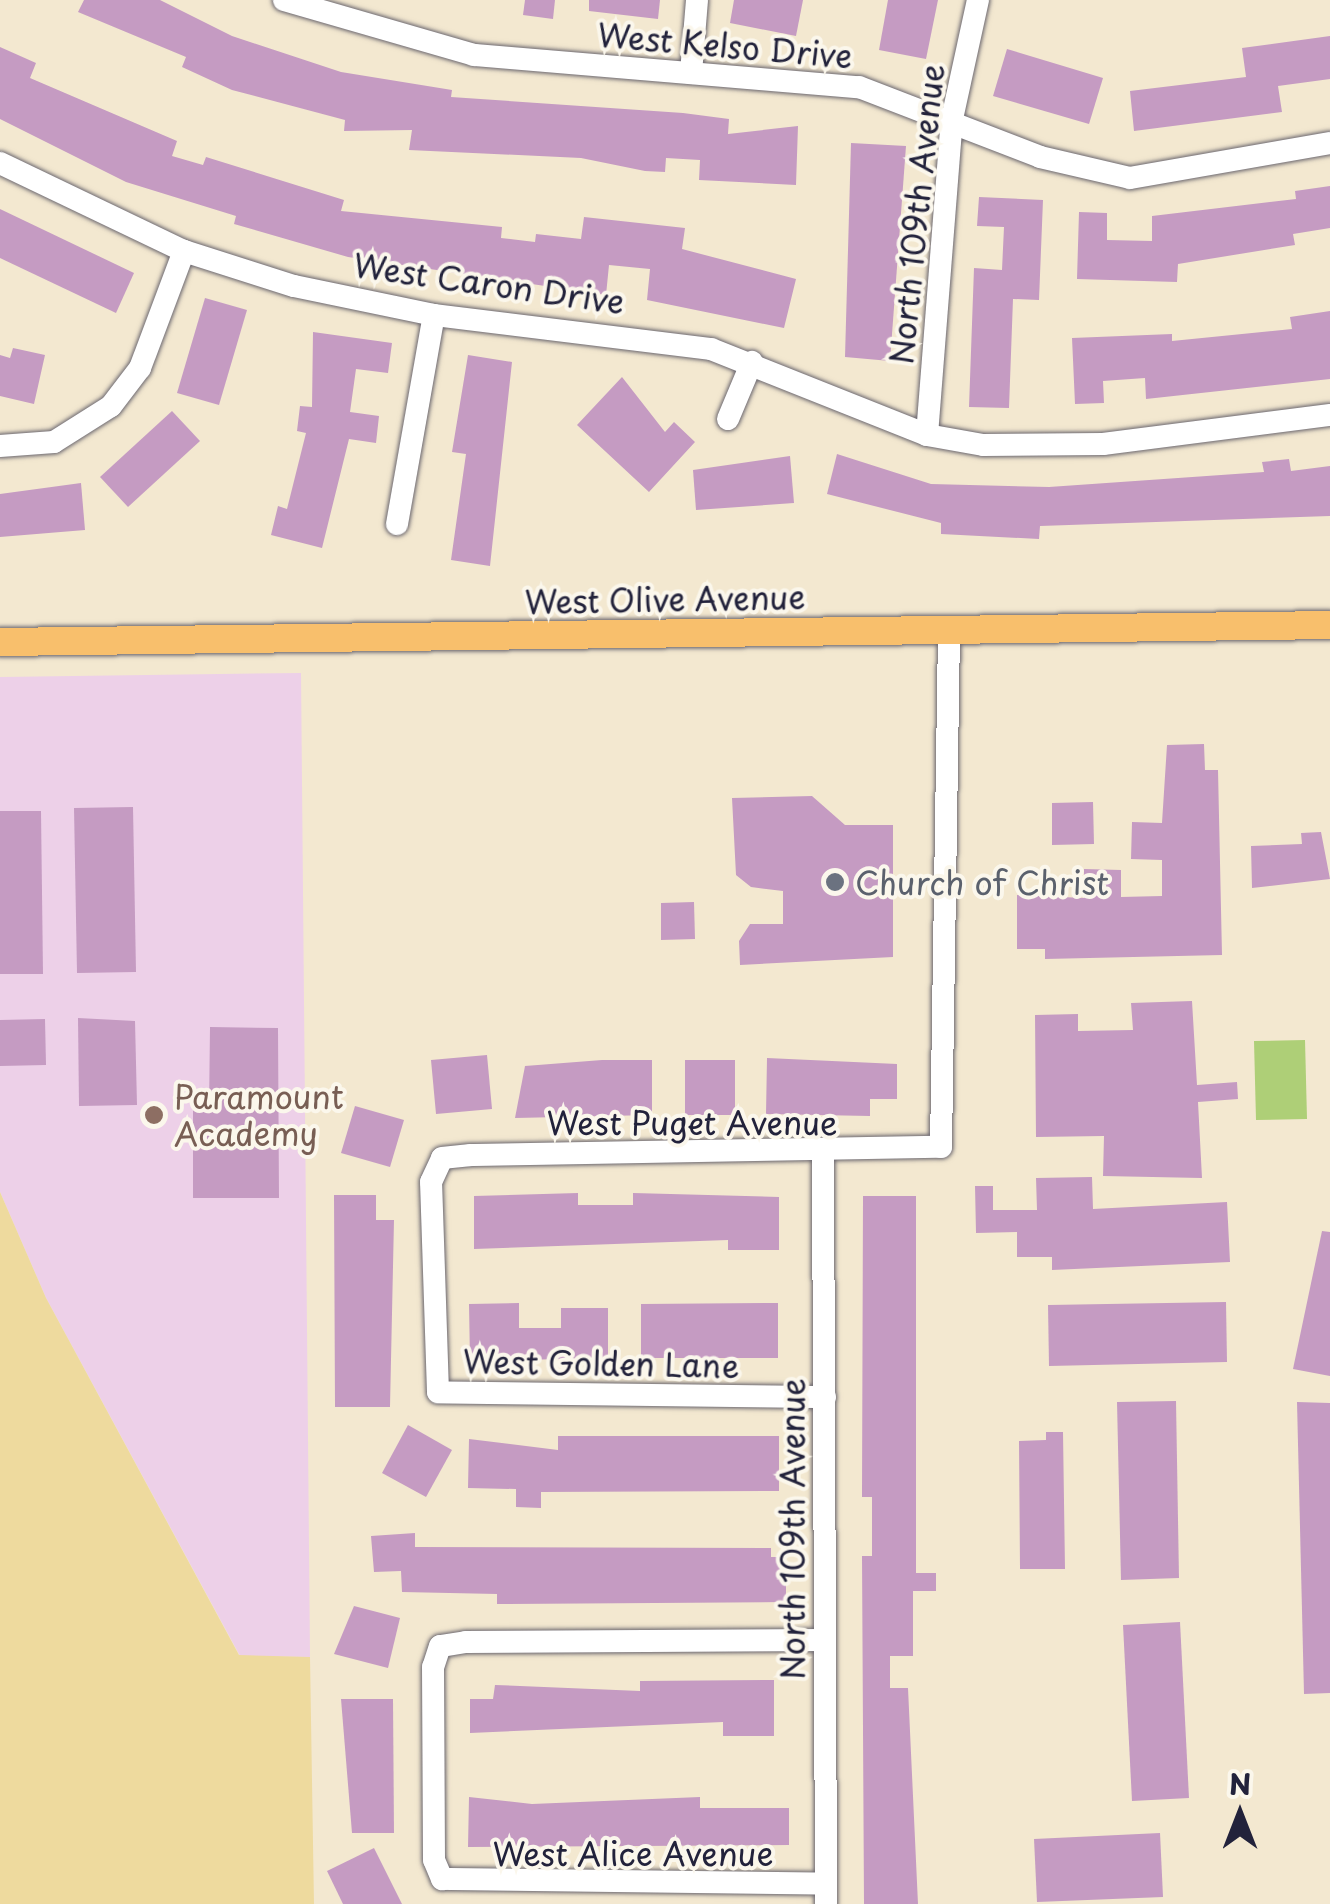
<!DOCTYPE html>
<html>
<head>
<meta charset="utf-8">
<style>
  body { margin:0 }
  #map { position:relative; width:1330px; height:1904px; overflow:hidden; background:#f3e8d0; font-family:"Playpen Sans",sans-serif }
  div>[style] { position:absolute }
  .built>* { inset:0; background:#edd0e8 }
  .green>* { inset:0; background:#aecf77 }
  .sand>* { inset:0; background:#eeda9e }
  .building>* { inset:0; background:#c59bc2 }
  .roads { filter:drop-shadow(0 0 2px #6b676f) drop-shadow(0 0 2px #6b676f) }
  .minor>* { height:22px; margin:-11px; padding:0 11px; transform-origin:11px; border-radius:11px; background:#fff }
  .major>* { height:28px; margin:-14px; padding:0 14px; transform-origin:14px; border-radius:14px; background:#f8bf6c }
  .dots>* { width:28px; height:28px; translate:-50% -50%; box-sizing:border-box; border:5px solid #fbf7ec; border-radius:50% }
  span { translate:-50% -50%; white-space:nowrap; text-align:center; line-height:1.15; -webkit-text-stroke:8px #fbf7ec; paint-order:stroke }
  .street-label { font-size:32px; color:#22223b }
  .worship-label { font-size:32px; color:#5b616d }
  .left { translate:0 -50%; text-align:left }
  .education-label { font-size:32px; color:#785e54 }
  .north { position:absolute; left:1190px; top:1764px; width:100px; height:100px; -webkit-text-stroke:8px #fbf7ec; paint-order:stroke; rotate:0deg; font-size:28px; font-weight:700; line-height:40px; text-align:center; color:#22223b }
  .north::after { content:''; display:block; margin:auto; width:35px; height:45px; background:#22223b; clip-path:polygon(50% 0,100% 100%,50% 72%,0 100%) }
</style>
</head>
<body>
<div id="map">
  <div class="built">
    <div style="clip-path:polygon(301px 673px,310px 1657px,240px 1656px,46px 1298px,0 1192px,0 677px)"></div>
  </div>
  <div class="green">
    <div style="clip-path:polygon(1305px 1040px,1307px 1119px,1256px 1120px,1254px 1041px)"></div>
  </div>
  <div class="sand">
    <div style="clip-path:polygon(0 1192px,46px 1298px,239px 1655px,310px 1657px,314px 1904px,0 1904px)"></div>
  </div>
  <div class="building">
    <div style="clip-path:polygon(84px 0,160px 0,232px 36px,341px 72px,452px 90px,451px 97px,683px 113px,729px 119px,728px 134px,798px 126px,796px 185px,699px 180px,700px 160px,666px 158px,665px 172px,645px 171px,581px 158px,409px 150px,412px 130px,344px 131px,345px 120px,232px 90px,182px 67px,186px 57px,78px 12px)"></div>
    <div style="clip-path:polygon(525px 0,555px 0,553px 19px,523px 15px)"></div>
    <div style="clip-path:polygon(589px 0,660px 0,658px 19px,589px 11px)"></div>
    <div style="clip-path:polygon(734px 0,803px 0,796px 36px,730px 23px)"></div>
    <div style="clip-path:polygon(888px 0,938px 0,926px 59px,879px 50px)"></div>
    <div style="clip-path:polygon(1330px 36px,1330px 79px,1278px 86px,1282px 112px,1134px 131px,1130px 91px,1246px 77px,1242px 48px)"></div>
    <div style="clip-path:polygon(0 47px,36px 63px,30px 78px,177px 141px,172px 156px,203px 165px,206px 157px,344px 200px,341px 211px,502px 227px,501px 238px,535px 242px,536px 234px,581px 239px,584px 217px,685px 228px,682px 249px,796px 279px,784px 328px,647px 300px,650px 269px,609px 265px,606px 295px,348px 257px,234px 224px,236px 216px,126px 182px,0 119px)"></div>
    <div style="clip-path:polygon(1007px 49px,1103px 78px,1089px 124px,993px 96px)"></div>
    <div style="clip-path:polygon(851px 143px,906px 146px,890px 361px,845px 357px)"></div>
    <div style="clip-path:polygon(1330px 186px,1330px 228px,1293px 234px,1295px 245px,1178px 264px,1177px 282px,1077px 279px,1079px 212px,1107px 213px,1107px 240px,1152px 241px,1152px 216px,1296px 199px,1295px 191px)"></div>
    <div style="clip-path:polygon(979px 197px,1043px 200px,1039px 300px,1013px 299px,1009px 408px,969px 407px,974px 268px,1002px 270px,1004px 227px,977px 226px)"></div>
    <div style="clip-path:polygon(0 209px,134px 273px,116px 313px,0 258px)"></div>
    <div style="clip-path:polygon(205px 298px,247px 310px,219px 405px,177px 393px)"></div>
    <div style="clip-path:polygon(1330px 311px,1330px 379px,1146px 399px,1145px 378px,1103px 381px,1104px 403px,1075px 404px,1072px 338px,1172px 334px,1172px 341px,1292px 329px,1290px 317px)"></div>
    <div style="clip-path:polygon(313px 332px,392px 343px,388px 373px,356px 369px,350px 412px,379px 416px,376px 443px,349px 439px,322px 548px,271px 535px,278px 506px,287px 509px,306px 433px,297px 431px,300px 406px,312px 407px)"></div>
    <div style="clip-path:polygon(13px 348px,45px 355px,34px 404px,0 396px,0 355px,10px 358px)"></div>
    <div style="clip-path:polygon(468px 355px,512px 362px,490px 566px,451px 560px,466px 454px,452px 452px)"></div>
    <div style="clip-path:polygon(622px 377px,665px 432px,674px 422px,695px 442px,649px 492px,577px 425px)"></div>
    <div style="clip-path:polygon(172px 411px,200px 441px,128px 507px,100px 477px)"></div>
    <div style="clip-path:polygon(837px 454px,931px 484px,1049px 487px,1264px 472px,1262px 462px,1289px 459px,1291px 471px,1330px 466px,1330px 516px,1040px 526px,1039px 539px,941px 534px,941px 523px,827px 494px)"></div>
    <div style="clip-path:polygon(790px 456px,794px 503px,696px 510px,693px 470px)"></div>
    <div style="clip-path:polygon(81px 483px,85px 530px,0 537px,0 494px)"></div>
    <div style="clip-path:polygon(1204px 744px,1205px 770px,1218px 770px,1222px 955px,1045px 959px,1045px 949px,1017px 949px,1017px 895px,1084px 898px,1084px 869px,1121px 870px,1121px 897px,1162px 896px,1162px 860px,1131px 859px,1132px 822px,1162px 823px,1167px 745px)"></div>
    <div style="clip-path:polygon(812px 796px,845px 825px,893px 825px,893px 957px,740px 965px,739px 941px,750px 924px,783px 924px,783px 891px,751px 887px,736px 875px,732px 798px)"></div>
    <div style="clip-path:polygon(1093px 802px,1094px 844px,1052px 845px,1052px 803px)"></div>
    <div style="clip-path:polygon(133px 807px,136px 972px,77px 973px,74px 808px)"></div>
    <div style="clip-path:polygon(0 811px,41px 811px,43px 974px,0 974px)"></div>
    <div style="clip-path:polygon(1321px 832px,1330px 879px,1252px 888px,1251px 846px,1302px 844px,1301px 833px)"></div>
    <div style="clip-path:polygon(694px 902px,695px 939px,661px 940px,661px 903px)"></div>
    <div style="clip-path:polygon(1192px 1001px,1197px 1085px,1237px 1082px,1238px 1099px,1198px 1102px,1202px 1178px,1103px 1176px,1104px 1136px,1036px 1137px,1035px 1015px,1078px 1014px,1078px 1031px,1133px 1030px,1131px 1003px)"></div>
    <div style="clip-path:polygon(78px 1018px,135px 1021px,137px 1105px,79px 1106px)"></div>
    <div style="clip-path:polygon(45px 1019px,46px 1065px,0 1066px,0 1020px)"></div>
    <div style="clip-path:polygon(210px 1027px,278px 1028px,279px 1198px,193px 1198px,193px 1110px,209px 1110px)"></div>
    <div style="clip-path:polygon(487px 1055px,492px 1109px,436px 1114px,431px 1060px)"></div>
    <div style="clip-path:polygon(767px 1058px,897px 1064px,897px 1099px,870px 1099px,870px 1116px,766px 1114px)"></div>
    <div style="clip-path:polygon(602px 1060px,652px 1060px,652px 1115px,515px 1118px,525px 1066px)"></div>
    <div style="clip-path:polygon(685px 1060px,735px 1060px,735px 1115px,685px 1115px)"></div>
    <div style="clip-path:polygon(355px 1106px,404px 1120px,390px 1167px,341px 1153px)"></div>
    <div style="clip-path:polygon(1092px 1177px,1093px 1209px,1227px 1202px,1230px 1262px,1052px 1270px,1052px 1257px,1017px 1257px,1017px 1232px,976px 1233px,975px 1186px,993px 1186px,993px 1210px,1037px 1210px,1036px 1178px)"></div>
    <div style="clip-path:polygon(578px 1193px,578px 1205px,633px 1205px,633px 1193px,779px 1197px,779px 1250px,728px 1250px,728px 1240px,474px 1249px,474px 1196px)"></div>
    <div style="clip-path:polygon(334px 1195px,376px 1195px,376px 1220px,394px 1220px,390px 1407px,335px 1407px)"></div>
    <div style="clip-path:polygon(863px 1196px,916px 1196px,916px 1573px,936px 1573px,936px 1591px,913px 1591px,913px 1656px,890px 1656px,890px 1688px,908px 1688px,918px 1904px,864px 1904px,862px 1556px,872px 1556px,872px 1497px,862px 1497px)"></div>
    <div style="clip-path:polygon(1322px 1231px,1330px 1232px,1330px 1376px,1293px 1369px)"></div>
    <div style="clip-path:polygon(1226px 1302px,1227px 1362px,1049px 1366px,1048px 1305px)"></div>
    <div style="clip-path:polygon(519px 1303px,519px 1328px,561px 1328px,561px 1308px,608px 1308px,608px 1358px,470px 1361px,469px 1304px)"></div>
    <div style="clip-path:polygon(778px 1303px,778px 1358px,641px 1358px,641px 1304px)"></div>
    <div style="clip-path:polygon(1176px 1401px,1179px 1578px,1121px 1580px,1117px 1402px)"></div>
    <div style="clip-path:polygon(1297px 1402px,1330px 1403px,1330px 1693px,1304px 1694px)"></div>
    <div style="clip-path:polygon(408px 1425px,452px 1450px,426px 1497px,382px 1473px)"></div>
    <div style="clip-path:polygon(1046px 1432px,1063px 1432px,1065px 1569px,1020px 1569px,1019px 1441px,1046px 1440px)"></div>
    <div style="clip-path:polygon(558px 1436px,779px 1436px,779px 1491px,541px 1492px,541px 1508px,516px 1507px,516px 1489px,468px 1488px,469px 1439px,558px 1450px)"></div>
    <div style="clip-path:polygon(415px 1533px,415px 1547px,771px 1548px,771px 1557px,786px 1557px,786px 1602px,497px 1604px,497px 1594px,402px 1592px,401px 1571px,374px 1572px,371px 1536px)"></div>
    <div style="clip-path:polygon(354px 1606px,400px 1618px,388px 1668px,334px 1654px)"></div>
    <div style="clip-path:polygon(1180px 1622px,1189px 1798px,1132px 1801px,1123px 1625px)"></div>
    <div style="clip-path:polygon(774px 1680px,774px 1736px,723px 1736px,723px 1722px,470px 1733px,470px 1699px,493px 1699px,495px 1685px,640px 1691px,640px 1681px)"></div>
    <div style="clip-path:polygon(341px 1699px,393px 1699px,394px 1833px,352px 1833px)"></div>
    <div style="clip-path:polygon(469px 1797px,532px 1804px,700px 1797px,700px 1808px,789px 1808px,789px 1845px,468px 1847px)"></div>
    <div style="clip-path:polygon(1160px 1833px,1163px 1897px,1037px 1902px,1034px 1839px)"></div>
    <div style="clip-path:polygon(374px 1848px,402px 1904px,343px 1904px,327px 1871px)"></div>
  </div>
  <div class="roads">
    <div class="minor">
      <div style="left:284px;top:0;width:198px;rotate:16.1deg"></div>
      <div style="left:474px;top:55px;width:386px;rotate:4.8deg"></div>
      <div style="left:859px;top:87px;width:194px;rotate:21.1deg"></div>
      <div style="left:1040px;top:157px;width:92px;rotate:13.1deg"></div>
      <div style="left:1130px;top:178px;width:203px;rotate:-9.9deg"></div>
      <div style="left:691px;top:73px;width:73px;rotate:-85.3deg"></div>
      <div style="left:0;top:163px;width:204px;rotate:25.6deg"></div>
      <div style="left:184px;top:251px;width:115px;rotate:17.7deg"></div>
      <div style="left:294px;top:286px;width:143px;rotate:11.7deg"></div>
      <div style="left:434px;top:315px;width:279px;rotate:7deg"></div>
      <div style="left:711px;top:349px;width:232px;rotate:21.7deg"></div>
      <div style="left:927px;top:435px;width:57px;rotate:10.1deg"></div>
      <div style="left:983px;top:445px;width:120px;rotate:-0.5deg"></div>
      <div style="left:1103px;top:444px;width:229px;rotate:-7.3deg"></div>
      <div style="left:728px;top:419px;width:62px;rotate:-67.2deg"></div>
      <div style="left:927px;top:435px;width:317px;rotate:-85.5deg"></div>
      <div style="left:952px;top:119px;width:122px;rotate:-77.7deg"></div>
      <div style="left:0;top:446px;width:54px;rotate:-4.2deg"></div>
      <div style="left:54px;top:442px;width:67px;rotate:-32.3deg"></div>
      <div style="left:111px;top:406px;width:48px;rotate:-52.7deg"></div>
      <div style="left:140px;top:368px;width:125px;rotate:-69.4deg"></div>
      <div style="left:397px;top:524px;width:212px;rotate:-80deg"></div>
      <div style="left:823px;top:1154px;width:750px;rotate:89.77deg"></div>
      <div style="left:825px;top:1397px;width:387px;rotate:-179.3deg"></div>
      <div style="left:438px;top:1392px;width:210px;rotate:-91.9deg"></div>
      <div style="left:431px;top:1182px;width:26px;rotate:-65deg"></div>
      <div style="left:442px;top:1158px;width:29px;rotate:-6deg"></div>
      <div style="left:471px;top:1155px;width:470px;rotate:-1deg"></div>
      <div style="left:941px;top:1147px;width:516px;rotate:-89.11deg"></div>
      <div style="left:825px;top:1640px;width:359px;rotate:179.7deg"></div>
      <div style="left:466px;top:1642px;width:26px;rotate:171deg"></div>
      <div style="left:440px;top:1646px;width:22px;rotate:108deg"></div>
      <div style="left:433px;top:1667px;width:193px;rotate:89.7deg"></div>
      <div style="left:434px;top:1860px;width:21px;rotate:67deg"></div>
      <div style="left:442px;top:1879px;width:384px;rotate:0.7deg"></div>
    </div>
    <div class="major">
      <div style="left:0;top:642px;width:1330px;rotate:-0.73deg"></div>
    </div>
  </div>
  <div class="dots">
    <div style="left:835px;top:882px;background:#6b7280"></div>
    <div style="left:154px;top:1115px;background:#8d6e63"></div>
  </div>
  <div class="street-label">
    <span style="left:725px;top:45px;rotate:5deg">West Kelso Drive</span>
    <span style="left:916px;top:214px;rotate:-84deg">North 109th Avenue</span>
    <span style="left:489px;top:283px;rotate:8deg">West Caron Drive</span>
    <span style="left:665px;top:599px;rotate:-1deg">West Olive Avenue</span>
    <span style="left:692px;top:1122px">West Puget Avenue</span>
    <span style="left:601px;top:1363px;rotate:1deg">West Golden Lane</span>
    <span style="left:792px;top:1529px;rotate:-90deg">North 109th Avenue</span>
    <span style="left:633px;top:1853px">West Alice Avenue</span>
  </div>
  <div class="worship-label">
    <span class="left" style="left:855px;top:882px">Church of Christ</span>
  </div>
  <div class="education-label">
    <span class="left" style="left:174px;top:1115px">Paramount<br>Academy</span>
  </div>
  <div class="north">N</div>
</div>
</body>
</html>
